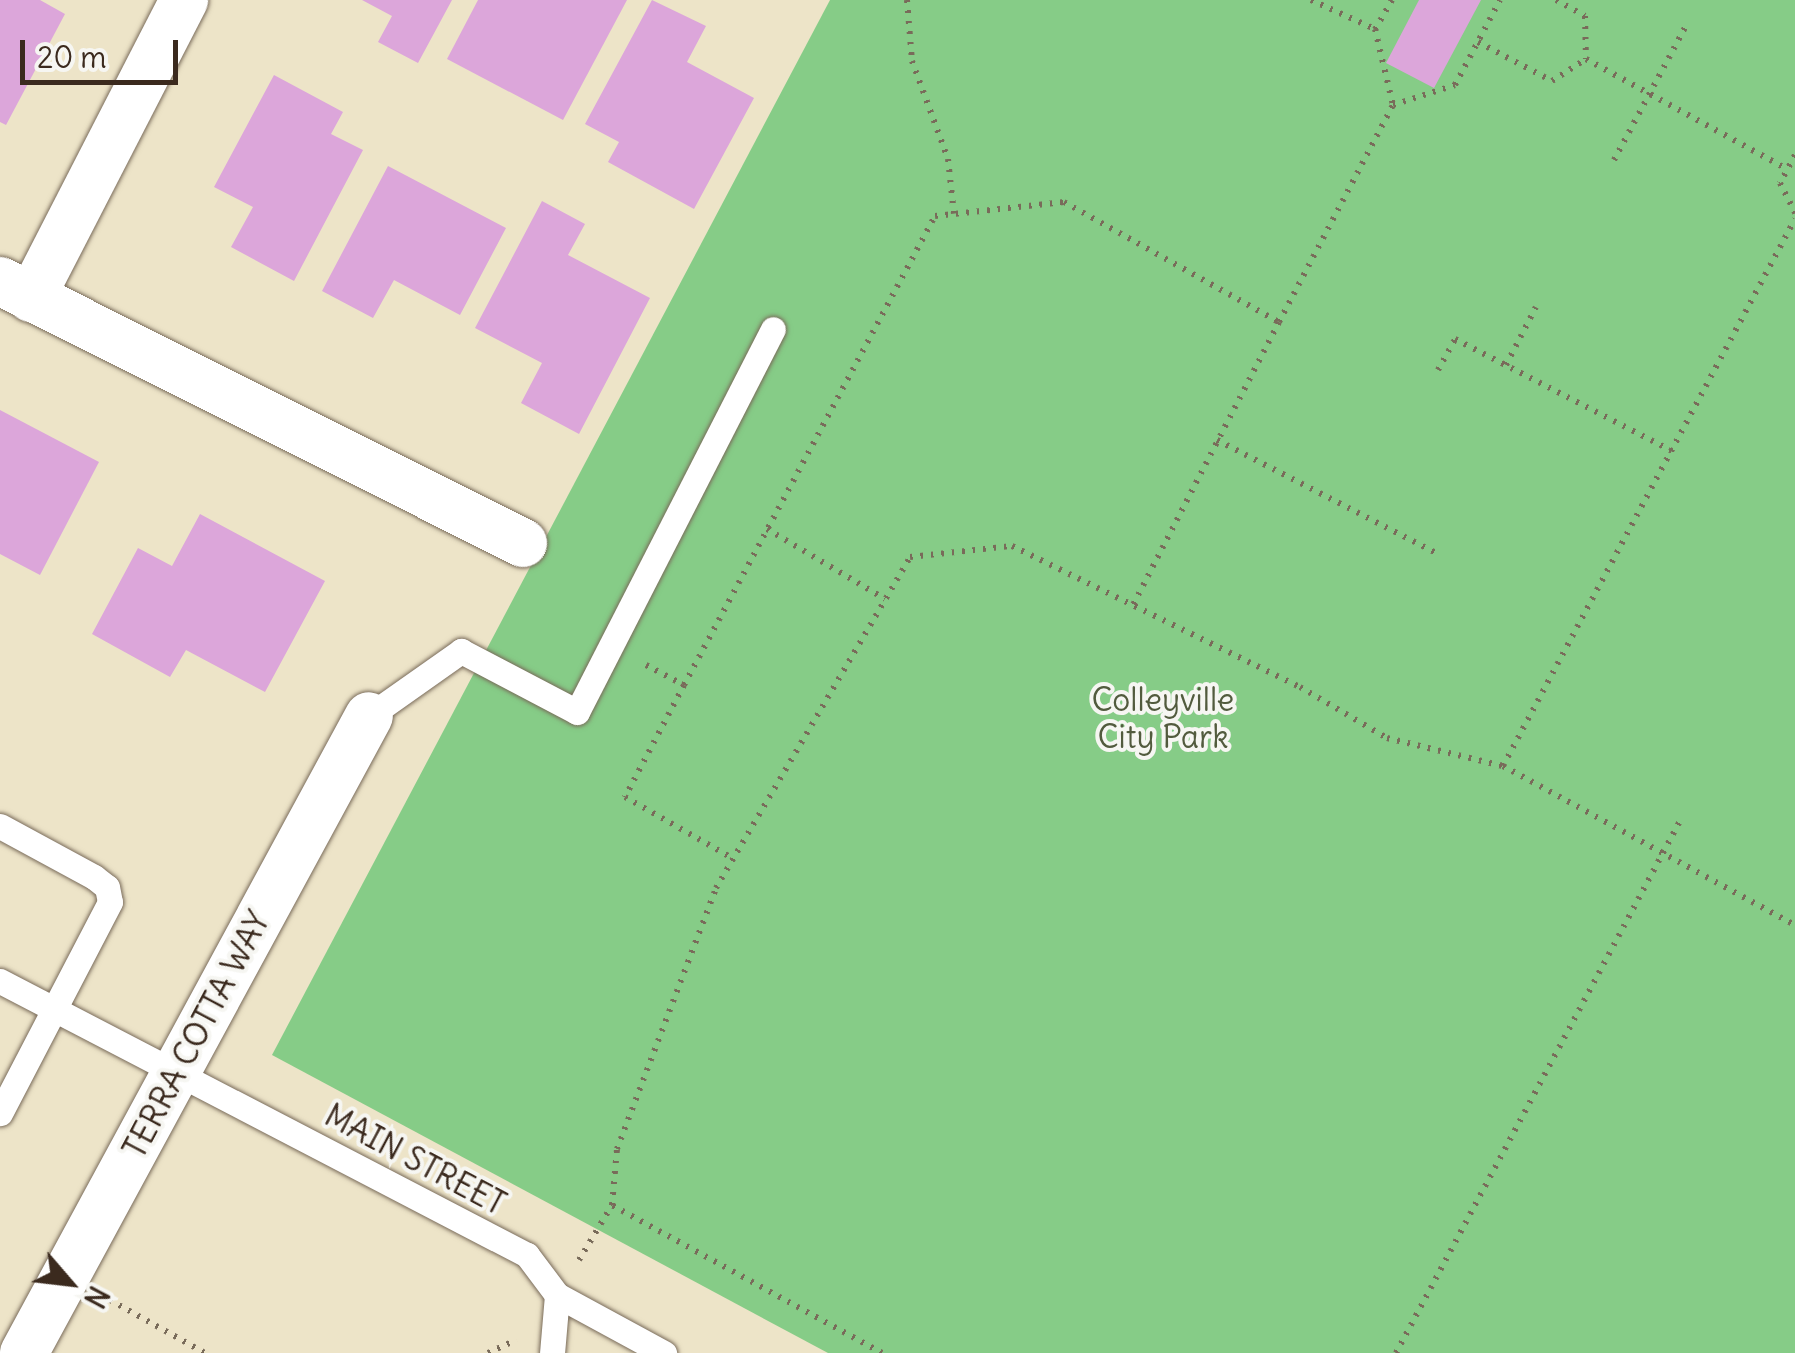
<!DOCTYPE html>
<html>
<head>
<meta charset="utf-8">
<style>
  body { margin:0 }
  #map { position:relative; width:1795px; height:1353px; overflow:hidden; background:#ede4c8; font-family:Delius,sans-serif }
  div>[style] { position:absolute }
  .green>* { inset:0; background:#86cc87 }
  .building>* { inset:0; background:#dca6da }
  .path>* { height:6px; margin-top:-3px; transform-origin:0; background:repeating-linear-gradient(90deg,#796b5a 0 2.5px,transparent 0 10.5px) }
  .roads { filter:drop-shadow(0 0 2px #796b5a) drop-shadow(0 0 2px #796b5a) }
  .service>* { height:25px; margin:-12.5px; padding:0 12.5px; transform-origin:12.5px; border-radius:12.5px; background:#fff }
  .minor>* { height:48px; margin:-24px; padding:0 24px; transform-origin:24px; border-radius:24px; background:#fff }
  span { translate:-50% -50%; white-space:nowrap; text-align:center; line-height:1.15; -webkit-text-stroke:8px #f6f6f2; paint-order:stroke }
  .park-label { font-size:32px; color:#525b3e }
  .street-label { font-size:32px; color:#3b2a1e }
  .north { position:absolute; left:20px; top:1233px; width:100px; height:100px; -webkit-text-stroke:8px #f6f6f2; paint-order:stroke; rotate:118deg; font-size:28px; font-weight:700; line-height:40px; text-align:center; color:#3b2a1e }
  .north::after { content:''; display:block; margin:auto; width:35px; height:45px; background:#3b2a1e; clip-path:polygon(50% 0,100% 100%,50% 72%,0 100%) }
  .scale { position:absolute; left:20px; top:40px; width:158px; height:45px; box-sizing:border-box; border:5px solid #3b2a1e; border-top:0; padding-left:12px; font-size:30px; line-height:35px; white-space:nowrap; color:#3b2a1e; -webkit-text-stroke:8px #f6f6f2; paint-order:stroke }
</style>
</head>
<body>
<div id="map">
  <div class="green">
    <div style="clip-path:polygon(830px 0,1795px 0,1795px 1353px,828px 1353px,272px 1055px)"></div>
  </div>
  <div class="building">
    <div style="clip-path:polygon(0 0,40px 0,65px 14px,6px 125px,0 122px)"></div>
    <div style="clip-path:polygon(362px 0,452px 0,418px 63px,378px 42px,392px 16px)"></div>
    <div style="clip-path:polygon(478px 0,627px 0,563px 120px,447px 59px)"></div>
    <div style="clip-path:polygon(652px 0,706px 26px,687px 62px,754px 98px,694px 209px,608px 162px,619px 142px,585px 124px)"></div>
    <div style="clip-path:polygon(1419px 0,1481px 0,1434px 88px,1386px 63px)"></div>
    <div style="clip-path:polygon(274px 75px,343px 112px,331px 134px,363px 150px,294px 281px,231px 247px,253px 207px,214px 187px)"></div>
    <div style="clip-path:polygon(388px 166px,506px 228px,460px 315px,394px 280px,373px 318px,322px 291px)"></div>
    <div style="clip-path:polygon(542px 201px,585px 224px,568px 255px,650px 298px,579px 434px,521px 403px,542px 363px,475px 328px)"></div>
    <div style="clip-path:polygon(0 410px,99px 462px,40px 575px,0 554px)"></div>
    <div style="clip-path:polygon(200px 514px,325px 581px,265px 692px,186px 650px,170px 677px,92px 634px,138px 548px,172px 566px)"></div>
  </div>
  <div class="path">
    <div style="left:907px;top:0;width:61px;rotate:85.3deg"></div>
    <div style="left:912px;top:61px;width:104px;rotate:69.8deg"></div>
    <div style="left:948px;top:159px;width:55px;rotate:83.8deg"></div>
    <div style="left:1311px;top:0;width:70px;rotate:24.4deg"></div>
    <div style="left:1392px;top:0;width:34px;rotate:120deg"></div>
    <div style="left:1375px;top:29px;width:78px;rotate:76.7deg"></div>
    <div style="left:1556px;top:0;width:33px;rotate:29deg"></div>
    <div style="left:1585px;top:16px;width:43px;rotate:88.7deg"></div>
    <div style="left:1586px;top:59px;width:227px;rotate:28.7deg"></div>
    <div style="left:1478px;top:42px;width:84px;rotate:27.8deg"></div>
    <div style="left:1552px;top:81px;width:40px;rotate:-32.9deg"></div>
    <div style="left:1795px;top:155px;width:32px;rotate:118deg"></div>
    <div style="left:1780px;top:183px;width:34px;rotate:63deg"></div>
    <div style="left:1614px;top:160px;width:152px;rotate:-61.8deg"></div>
    <div style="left:1279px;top:322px;width:245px;rotate:-62.3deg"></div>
    <div style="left:1393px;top:105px;width:65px;rotate:-17.9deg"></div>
    <div style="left:1455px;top:85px;width:96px;rotate:-62.1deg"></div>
    <div style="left:1506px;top:365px;width:65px;rotate:-62.7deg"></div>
    <div style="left:1438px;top:370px;width:35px;rotate:-61deg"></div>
    <div style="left:1455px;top:339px;width:244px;rotate:27.3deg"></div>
    <div style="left:1217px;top:440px;width:249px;rotate:27.3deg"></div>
    <div style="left:767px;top:529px;width:137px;rotate:30.7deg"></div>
    <div style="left:646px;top:665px;width:43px;rotate:27.8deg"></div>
    <div style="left:684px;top:685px;width:127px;rotate:117.8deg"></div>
    <div style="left:625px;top:797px;width:123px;rotate:29.7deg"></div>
    <div style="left:684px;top:685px;width:532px;rotate:-61.85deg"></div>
    <div style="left:935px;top:216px;width:130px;rotate:-6.2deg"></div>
    <div style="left:1064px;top:202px;width:246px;rotate:29.2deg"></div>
    <div style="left:1279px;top:322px;width:318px;rotate:117.3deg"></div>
    <div style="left:1503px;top:766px;width:620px;rotate:-61.91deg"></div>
    <div style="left:579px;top:1260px;width:64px;rotate:-59deg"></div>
    <div style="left:110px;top:1300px;width:109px;rotate:29.2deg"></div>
    <div style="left:488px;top:1353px;width:31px;rotate:-25deg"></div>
    <div style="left:882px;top:1353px;width:308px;rotate:-151.3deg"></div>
    <div style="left:612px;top:1205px;width:56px;rotate:-84.9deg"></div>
    <div style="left:617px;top:1149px;width:279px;rotate:-69.2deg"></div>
    <div style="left:716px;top:888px;width:384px;rotate:-59.6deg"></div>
    <div style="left:910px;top:557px;width:103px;rotate:-6.2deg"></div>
    <div style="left:1012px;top:546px;width:321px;rotate:26.1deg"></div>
    <div style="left:1300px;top:687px;width:101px;rotate:30.4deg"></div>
    <div style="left:1387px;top:738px;width:119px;rotate:13.6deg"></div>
    <div style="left:1503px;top:766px;width:332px;rotate:28.6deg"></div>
    <div style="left:1396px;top:1353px;width:605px;rotate:-61.91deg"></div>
  </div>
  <div class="roads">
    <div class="service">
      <div style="left:369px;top:716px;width:113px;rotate:-35.2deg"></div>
      <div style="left:461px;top:651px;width:131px;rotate:27.7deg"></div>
      <div style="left:577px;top:712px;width:430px;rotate:-62.9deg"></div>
      <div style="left:0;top:826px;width:107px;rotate:28.5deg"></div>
      <div style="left:94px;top:877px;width:16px;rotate:38deg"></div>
      <div style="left:107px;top:887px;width:15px;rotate:79deg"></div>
      <div style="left:110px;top:902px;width:238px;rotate:117.5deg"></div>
      <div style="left:0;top:981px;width:594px;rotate:27.47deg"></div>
      <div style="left:527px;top:1255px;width:50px;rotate:53.1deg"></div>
      <div style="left:557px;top:1295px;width:58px;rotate:94.9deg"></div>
      <div style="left:557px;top:1295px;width:122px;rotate:28.5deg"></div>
    </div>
    <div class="minor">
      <div style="left:0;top:281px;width:585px;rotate:26.61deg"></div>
      <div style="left:31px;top:298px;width:335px;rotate:-62.8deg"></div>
      <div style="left:24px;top:1353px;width:724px;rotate:-61.56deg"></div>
    </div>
  </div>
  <div class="park-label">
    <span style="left:1163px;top:719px">Colleyville<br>City Park</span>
  </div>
  <div class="street-label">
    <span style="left:197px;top:1035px;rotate:-62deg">TERRA COTTA WAY</span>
    <span style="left:415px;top:1160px;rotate:28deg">MAIN STREET</span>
  </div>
  <div class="north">N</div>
  <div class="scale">20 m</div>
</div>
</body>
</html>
